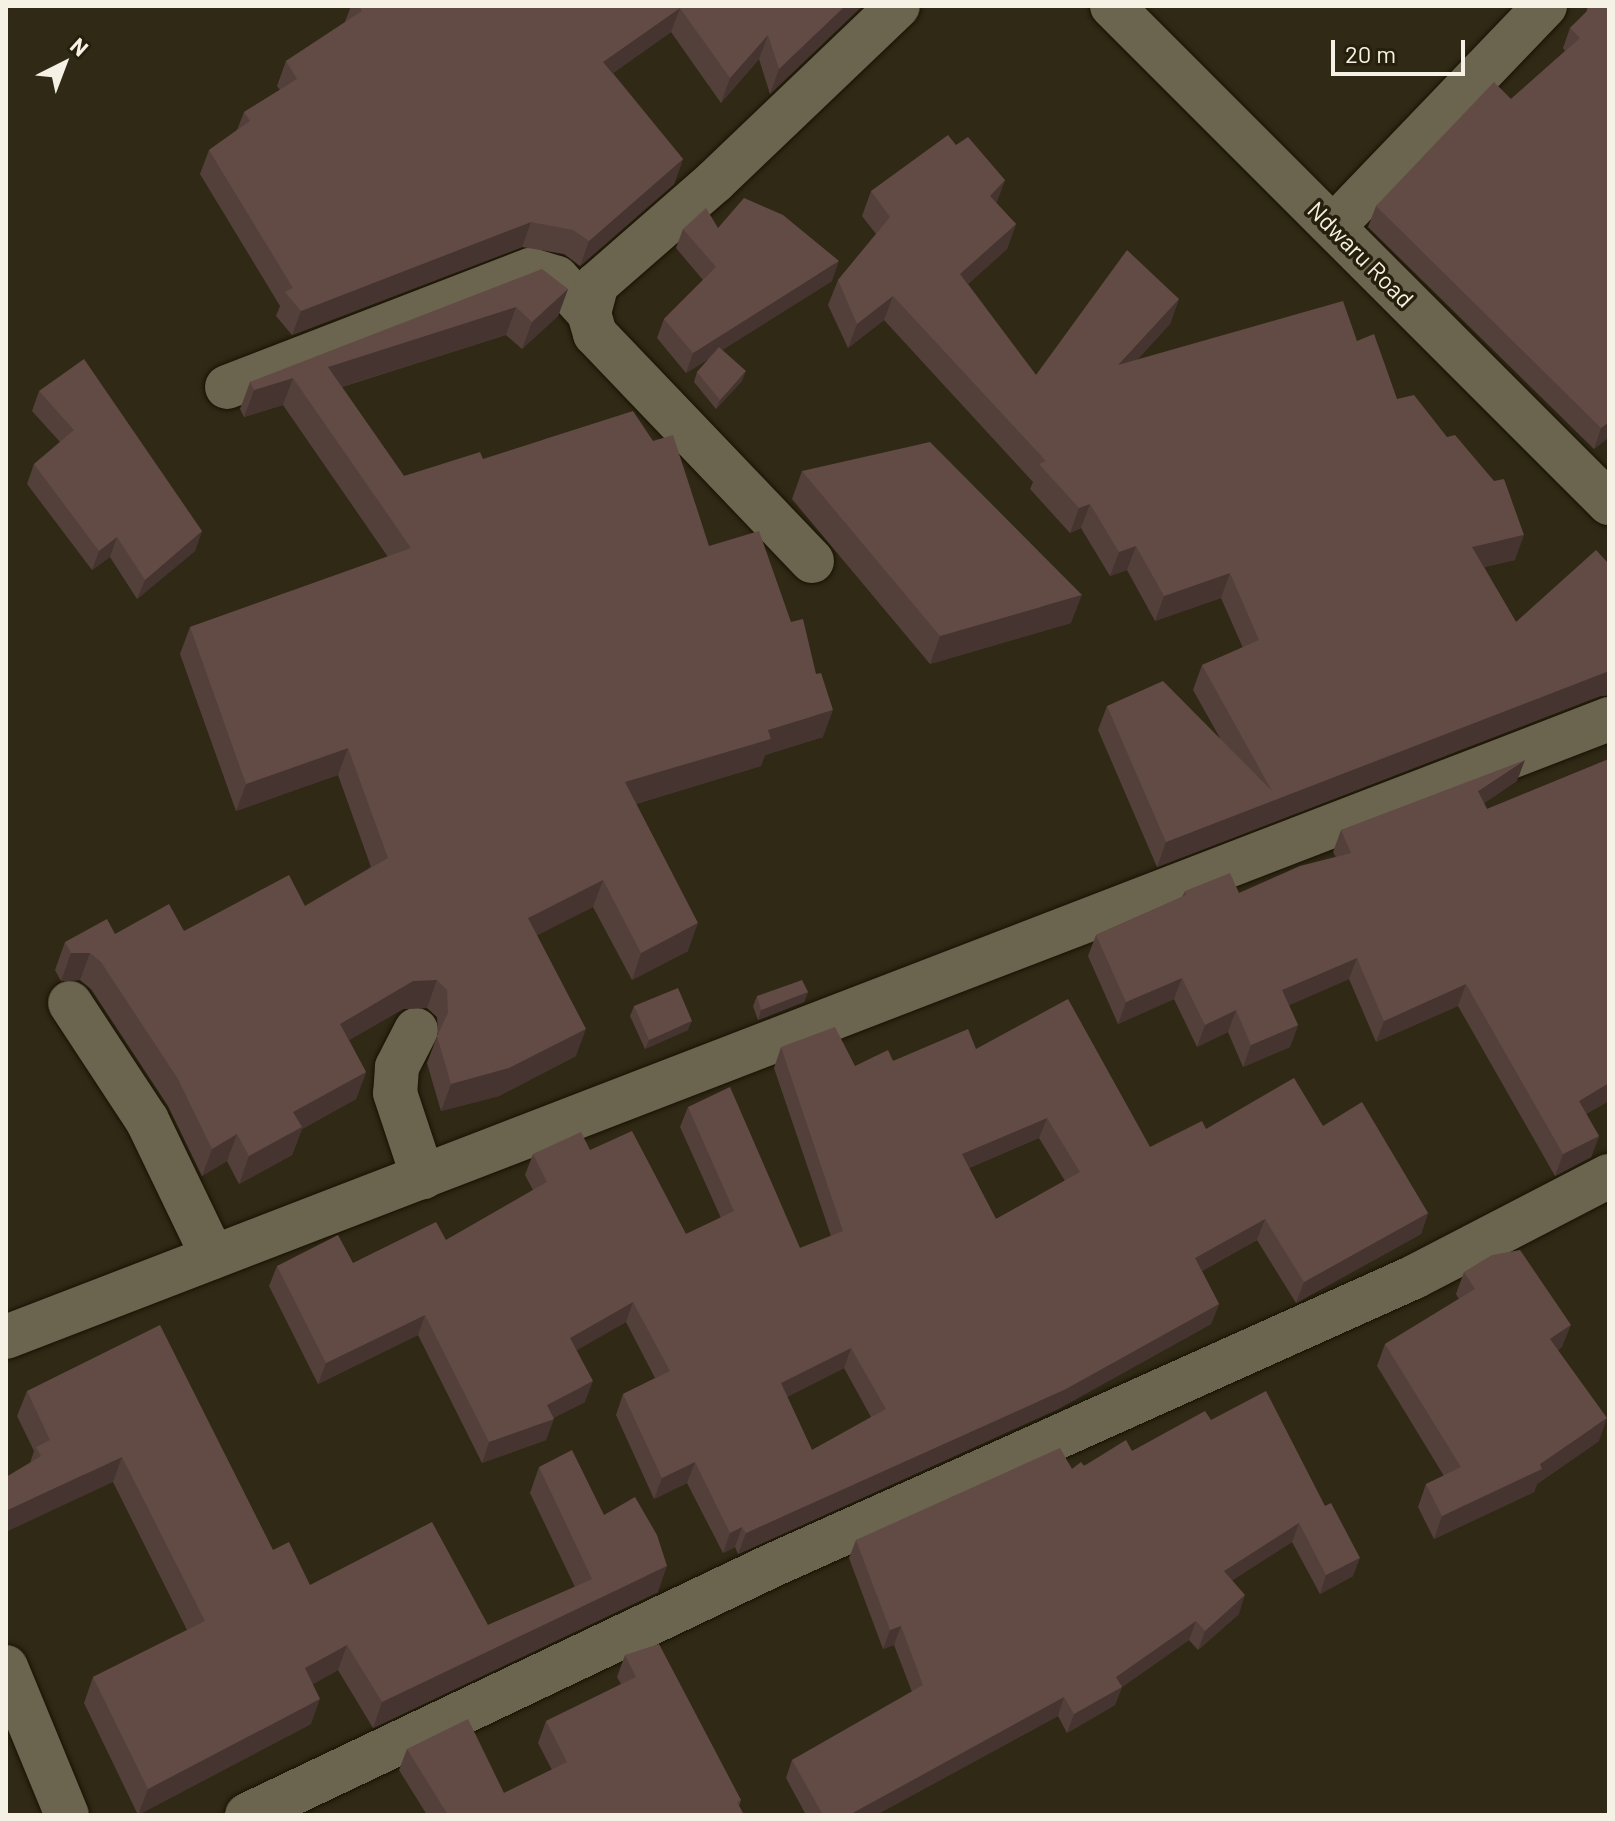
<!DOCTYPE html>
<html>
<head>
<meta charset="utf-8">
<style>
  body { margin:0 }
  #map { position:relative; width:1615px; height:1821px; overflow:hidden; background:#302916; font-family:Barlow,sans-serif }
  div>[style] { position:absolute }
  .roads { filter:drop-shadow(0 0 2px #181202) drop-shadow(0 0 2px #181202) }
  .minor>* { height:44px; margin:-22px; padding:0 22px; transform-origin:22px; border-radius:22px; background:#6b644e }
  .wall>* { inset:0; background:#54403b }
  .shaded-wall>* { inset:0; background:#453430 }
  .building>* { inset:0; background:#624a45 }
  span { translate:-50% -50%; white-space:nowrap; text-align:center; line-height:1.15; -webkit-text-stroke:7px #261f0c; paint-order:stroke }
  .street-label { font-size:24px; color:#f6f1e5 }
  .frame { position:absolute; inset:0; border:8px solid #f6f1e5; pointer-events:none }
  .north { position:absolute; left:24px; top:24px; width:80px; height:80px; -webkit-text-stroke:6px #261f0c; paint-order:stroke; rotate:42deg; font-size:22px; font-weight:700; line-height:32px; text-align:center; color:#f6f1e5 }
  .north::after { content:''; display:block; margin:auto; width:28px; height:36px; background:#f6f1e5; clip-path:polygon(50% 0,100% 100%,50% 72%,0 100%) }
  .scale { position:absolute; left:1331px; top:40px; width:134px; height:36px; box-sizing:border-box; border:4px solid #f6f1e5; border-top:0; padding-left:10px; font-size:24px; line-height:28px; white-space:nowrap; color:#f6f1e5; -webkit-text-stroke:6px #261f0c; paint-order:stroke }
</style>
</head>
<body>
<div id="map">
  <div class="roads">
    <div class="minor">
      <div style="left:1112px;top:6px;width:703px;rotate:45deg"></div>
      <div style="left:1334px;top:226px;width:305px;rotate:-46.2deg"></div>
      <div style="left:227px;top:387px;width:326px;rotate:-21.1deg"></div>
      <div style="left:531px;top:270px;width:27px;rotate:17deg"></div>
      <div style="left:557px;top:278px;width:47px;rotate:47.6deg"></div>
      <div style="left:812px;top:561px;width:314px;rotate:-133.7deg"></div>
      <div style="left:595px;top:334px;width:22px;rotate:-106deg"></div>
      <div style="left:589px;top:313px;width:30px;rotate:-75deg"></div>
      <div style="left:597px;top:284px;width:157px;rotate:-41.1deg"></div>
      <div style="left:715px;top:181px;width:253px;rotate:-43.7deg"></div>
      <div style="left:70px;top:1003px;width:140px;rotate:56.7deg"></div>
      <div style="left:147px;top:1120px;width:152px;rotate:64.3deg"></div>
      <div style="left:416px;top:1030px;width:42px;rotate:117.2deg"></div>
      <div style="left:397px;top:1067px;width:26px;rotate:94deg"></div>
      <div style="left:395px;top:1093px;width:89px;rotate:71.6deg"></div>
      <div style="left:6px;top:1337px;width:1718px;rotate:-21.08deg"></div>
      <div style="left:6px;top:1667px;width:160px;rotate:67.6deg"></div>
      <div style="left:247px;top:1815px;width:582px;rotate:-25.42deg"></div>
      <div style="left:773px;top:1565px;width:703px;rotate:-24.19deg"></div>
      <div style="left:1414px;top:1277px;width:220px;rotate:-27.4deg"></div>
    </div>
  </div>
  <div class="wall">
    <div style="clip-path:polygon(351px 6px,862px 6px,770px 94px,759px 59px,721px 103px,671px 32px,613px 73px,683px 159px,674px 184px,580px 266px,564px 254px,522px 247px,292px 335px,276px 316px,280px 306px,200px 174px,209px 150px,237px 130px,244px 112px,280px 90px,277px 86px,286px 61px,345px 22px)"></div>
    <div style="clip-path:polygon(1588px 6px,1609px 6px,1609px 437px,1594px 449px,1368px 227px,1376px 206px,1511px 99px,1565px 51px,1563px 48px,1570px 28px,1586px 13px)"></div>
    <div style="clip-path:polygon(1005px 180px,996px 203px,1016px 224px,1007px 249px,968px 284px,1036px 375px,1179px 299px,1170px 324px,1137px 360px,1357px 341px,1397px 399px,1515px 560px,1484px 567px,1516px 622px,1609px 564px,1609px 695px,1600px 696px,1157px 867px,1098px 730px,1107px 706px,1220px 738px,1193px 690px,1202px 665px,1243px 648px,1221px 598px,1155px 621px,1127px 570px,1110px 576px,1081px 528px,1070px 533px,1030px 489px,1033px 482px,884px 320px,848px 348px,828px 305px,838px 280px,876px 234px,862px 216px,871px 191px)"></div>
    <div style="clip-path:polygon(718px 228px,832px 281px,722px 350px,742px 381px,716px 409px,694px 382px,697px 372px,710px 358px,686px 373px,657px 338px,664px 319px,703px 280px,676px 248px,683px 229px)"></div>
    <div style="clip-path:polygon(568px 289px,558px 316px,522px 349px,506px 335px,342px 387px,404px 476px,483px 459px,709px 546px,823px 737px,765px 755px,761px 766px,636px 804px,688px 951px,632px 980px,593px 907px,537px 935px,576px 1056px,499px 1096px,441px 1111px,427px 1063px,438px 1034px,437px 1017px,427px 1008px,403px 1009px,349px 1040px,366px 1072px,356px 1099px,302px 1129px,292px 1155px,239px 1184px,227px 1161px,202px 1176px,168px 1106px,91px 989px,80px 980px,61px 981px,55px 970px,65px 942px,115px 934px,184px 931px,305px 906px,371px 867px,338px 775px,236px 811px,180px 654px,190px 627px,388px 557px,283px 405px,244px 417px,240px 409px,250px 382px)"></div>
    <div style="clip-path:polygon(39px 391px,202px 531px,195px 551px,137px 599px,110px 557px,92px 570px,27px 484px,34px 464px,60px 442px,32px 411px)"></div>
    <div style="clip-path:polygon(802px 471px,1071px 623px,930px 664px,792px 499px)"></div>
    <div style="clip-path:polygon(1609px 759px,1609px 1101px,1586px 1114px,1599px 1136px,1591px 1157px,1555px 1176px,1458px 1006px,1376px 1042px,1349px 979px,1289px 1005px,1298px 1025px,1290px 1047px,1243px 1067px,1228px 1032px,1197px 1047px,1174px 999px,1118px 1024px,1088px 956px,1096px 935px,1182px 897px,1185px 891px,1239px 893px,1336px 857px,1333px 852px,1341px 830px,1517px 781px,1484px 803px,1487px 809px)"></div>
    <div style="clip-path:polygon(808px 992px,804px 1002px,758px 1020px,753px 1006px,757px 996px)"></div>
    <div style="clip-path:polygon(634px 1006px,688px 1030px,645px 1049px,630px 1016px)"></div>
    <div style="clip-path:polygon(evenodd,781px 1047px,855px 1066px,976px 1049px,1150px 1147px,1206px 1129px,1323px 1126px,1428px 1213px,1421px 1234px,1296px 1303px,1257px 1240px,1202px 1271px,1219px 1304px,1211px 1324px,1058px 1409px,738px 1554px,735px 1547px,723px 1553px,687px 1483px,654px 1499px,616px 1415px,623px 1394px,655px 1378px,626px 1322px,576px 1350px,585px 1402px,553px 1418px,546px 1440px,482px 1463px,418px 1335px,318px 1384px,269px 1286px,277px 1266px,353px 1263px,446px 1240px,533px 1190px,525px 1175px,533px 1154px,590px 1150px,686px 1234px,721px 1218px,680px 1127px,688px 1107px,800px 1248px,831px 1236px,774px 1068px,781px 1047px,1039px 1138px,1065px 1181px,996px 1219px,969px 1168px,1039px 1138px,781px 1047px,844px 1368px,871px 1417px,812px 1450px,787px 1397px,844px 1368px)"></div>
    <div style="clip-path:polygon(1464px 1272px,1562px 1347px,1558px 1350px,1599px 1441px,1537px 1484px,1534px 1492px,1434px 1539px,1418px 1507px,1426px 1484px,1444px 1476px,1377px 1366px,1385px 1344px,1459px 1299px,1456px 1294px)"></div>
    <div style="clip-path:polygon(27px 1391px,273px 1550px,310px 1585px,488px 1625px,575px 1587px,530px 1493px,539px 1467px,604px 1515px,658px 1592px,373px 1728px,338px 1670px,313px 1684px,311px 1724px,138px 1815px,84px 1703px,93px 1677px,187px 1630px,113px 1482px,30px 1463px,34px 1451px,17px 1416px)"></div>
    <div style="clip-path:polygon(1211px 1420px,1353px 1576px,1320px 1594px,1292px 1542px,1232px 1580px,1239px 1614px,1198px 1650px,1189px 1640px,1122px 1687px,1115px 1705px,1067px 1733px,1058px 1716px,876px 1815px,806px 1815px,786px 1778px,792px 1760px,912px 1692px,894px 1645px,883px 1649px,849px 1558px,856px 1540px,1072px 1469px,1132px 1451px)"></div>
    <div style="clip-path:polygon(625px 1655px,741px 1800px,739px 1806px,744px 1815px,427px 1815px,399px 1770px,407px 1749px,504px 1793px,552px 1770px,538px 1743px,546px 1721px,621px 1684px,617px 1677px)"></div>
  </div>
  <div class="shaded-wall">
    <div style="clip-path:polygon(845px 6px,862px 6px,770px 94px,779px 69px)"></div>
    <div style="clip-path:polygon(680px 8px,671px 32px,594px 87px,603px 62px)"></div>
    <div style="clip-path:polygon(768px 35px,759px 59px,721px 103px,730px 78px)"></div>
    <div style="clip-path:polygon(683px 159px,674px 184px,580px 266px,589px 241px)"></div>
    <div style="clip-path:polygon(1005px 180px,996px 205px,990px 196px)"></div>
    <div style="clip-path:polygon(531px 222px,522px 247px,292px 335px,301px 311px)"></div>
    <div style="clip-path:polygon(1016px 224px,1007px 249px,951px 299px,960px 274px)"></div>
    <div style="clip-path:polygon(839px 261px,832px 281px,686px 373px,693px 353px)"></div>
    <div style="clip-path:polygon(568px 289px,558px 316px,522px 349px,532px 322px)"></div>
    <div style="clip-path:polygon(893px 296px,884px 320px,848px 348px,857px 324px)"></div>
    <div style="clip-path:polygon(1179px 299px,1170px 324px,1109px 390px,1118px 365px)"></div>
    <div style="clip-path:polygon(516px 307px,506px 335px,318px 394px,328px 367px)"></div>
    <div style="clip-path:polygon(746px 371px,742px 381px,716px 409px,720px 400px)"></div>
    <div style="clip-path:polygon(293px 378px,283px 405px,244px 417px,254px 390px)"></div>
    <div style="clip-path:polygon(1609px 422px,1609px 437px,1594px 449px,1601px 428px)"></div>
    <div style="clip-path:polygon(1090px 504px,1081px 528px,1070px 533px,1079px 508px)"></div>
    <div style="clip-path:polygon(202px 531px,195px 551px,137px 599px,145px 580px)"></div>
    <div style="clip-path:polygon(1524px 535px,1515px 560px,1463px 571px,1472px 547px)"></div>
    <div style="clip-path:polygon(117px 537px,110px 557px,92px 570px,99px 551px)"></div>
    <div style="clip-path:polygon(1136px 546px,1127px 570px,1110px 576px,1119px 552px)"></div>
    <div style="clip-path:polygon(1230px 573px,1221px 598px,1155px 621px,1164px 596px)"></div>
    <div style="clip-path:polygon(1082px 595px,1071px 623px,930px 664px,940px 636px)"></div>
    <div style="clip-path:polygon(1609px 671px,1609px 695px,1600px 696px,1157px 867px,1166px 842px)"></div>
    <div style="clip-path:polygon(833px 710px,823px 737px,765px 755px,761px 766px,615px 810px,625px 782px,768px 730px)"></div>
    <div style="clip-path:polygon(348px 748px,338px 775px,236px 811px,246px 784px)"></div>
    <div style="clip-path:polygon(1525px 760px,1517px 781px,1470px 813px,1478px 791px)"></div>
    <div style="clip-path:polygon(603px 880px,593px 907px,518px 945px,528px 918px)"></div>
    <div style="clip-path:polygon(698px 923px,688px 951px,632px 980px,641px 953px)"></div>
    <div style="clip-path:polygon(71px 953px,90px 953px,80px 980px,61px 981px)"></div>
    <div style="clip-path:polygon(1357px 958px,1349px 979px,1274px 1012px,1282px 990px)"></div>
    <div style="clip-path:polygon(1182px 978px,1174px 999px,1118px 1024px,1126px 1002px)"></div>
    <div style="clip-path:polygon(437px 980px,427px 1008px,403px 1009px,330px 1051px,340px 1024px,413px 981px)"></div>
    <div style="clip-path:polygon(1466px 984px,1458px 1006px,1376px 1042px,1384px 1021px)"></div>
    <div style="clip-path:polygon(808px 992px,804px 1002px,758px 1020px,761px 1010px)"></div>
    <div style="clip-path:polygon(1236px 1010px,1228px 1032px,1197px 1047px,1205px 1025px)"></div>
    <div style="clip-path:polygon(692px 1021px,688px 1030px,645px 1049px,649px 1040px)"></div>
    <div style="clip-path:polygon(1298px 1025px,1290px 1047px,1243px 1067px,1251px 1045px)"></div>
    <div style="clip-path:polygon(586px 1029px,576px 1056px,499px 1096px,441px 1111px,451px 1084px)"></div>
    <div style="clip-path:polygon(366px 1072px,356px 1099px,302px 1129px,292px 1155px,239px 1184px,249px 1156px,293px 1112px)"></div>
    <div style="clip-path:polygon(1609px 1083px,1609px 1101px,1571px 1122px,1579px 1101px)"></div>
    <div style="clip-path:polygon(1047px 1118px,1039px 1138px,954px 1174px,962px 1154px)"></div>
    <div style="clip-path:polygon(237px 1134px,227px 1161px,202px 1176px,212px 1149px)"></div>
    <div style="clip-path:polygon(1599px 1136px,1591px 1157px,1555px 1176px,1563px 1154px)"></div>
    <div style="clip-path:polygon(1428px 1213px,1421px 1234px,1296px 1303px,1304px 1282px)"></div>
    <div style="clip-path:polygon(1265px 1219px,1257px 1240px,1187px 1279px,1195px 1258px)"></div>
    <div style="clip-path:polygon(633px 1302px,626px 1322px,562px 1359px,570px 1338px)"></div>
    <div style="clip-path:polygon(1219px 1304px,1211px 1324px,1058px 1409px,738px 1554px,746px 1533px)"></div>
    <div style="clip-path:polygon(425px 1315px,418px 1335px,318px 1384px,326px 1363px)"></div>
    <div style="clip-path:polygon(1571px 1325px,1562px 1347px,1541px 1361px,1550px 1339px)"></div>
    <div style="clip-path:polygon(851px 1348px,844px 1368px,773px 1404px,781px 1383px)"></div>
    <div style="clip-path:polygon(593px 1381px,585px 1402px,542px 1424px,554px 1419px,546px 1440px,482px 1463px,489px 1442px,547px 1405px)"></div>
    <div style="clip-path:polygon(1607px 1418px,1599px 1441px,1537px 1484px,1534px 1492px,1434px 1539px,1442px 1516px,1540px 1464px)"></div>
    <div style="clip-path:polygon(122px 1457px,113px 1482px,6px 1532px,6px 1511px)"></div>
    <div style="clip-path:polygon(695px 1462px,687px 1483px,654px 1499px,662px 1478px)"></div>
    <div style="clip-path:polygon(1299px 1523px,1292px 1542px,1218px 1590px,1224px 1571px)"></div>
    <div style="clip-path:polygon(742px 1527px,735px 1547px,723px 1553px,730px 1533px)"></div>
    <div style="clip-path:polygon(1360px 1558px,1353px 1576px,1320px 1594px,1326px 1575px)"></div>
    <div style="clip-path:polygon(667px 1566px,658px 1592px,373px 1728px,382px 1702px)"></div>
    <div style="clip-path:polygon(1245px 1595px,1239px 1614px,1198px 1650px,1205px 1631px)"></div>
    <div style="clip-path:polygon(1196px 1621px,1189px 1640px,1122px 1687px,1115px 1705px,1067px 1733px,1074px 1714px,1116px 1677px)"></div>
    <div style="clip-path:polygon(901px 1626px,894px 1645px,883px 1649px,890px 1630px)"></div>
    <div style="clip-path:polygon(347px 1645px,338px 1670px,296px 1694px,305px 1668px)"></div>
    <div style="clip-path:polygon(1064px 1697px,1058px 1716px,876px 1815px,849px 1815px)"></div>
    <div style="clip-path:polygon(320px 1699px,311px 1724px,138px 1815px,148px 1789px)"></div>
  </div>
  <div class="building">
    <div style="clip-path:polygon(359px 6px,845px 6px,779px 69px,768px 35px,730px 78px,680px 8px,603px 62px,683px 159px,589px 241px,573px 230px,531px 222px,301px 311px,285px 292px,293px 288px,209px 150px,250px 121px,244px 112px,297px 79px,286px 61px,362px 11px)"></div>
    <div style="clip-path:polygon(1588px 6px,1609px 6px,1609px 422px,1601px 428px,1376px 206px,1494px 82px,1511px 99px,1580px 38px,1570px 28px,1587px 11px)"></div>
    <div style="clip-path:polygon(948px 135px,956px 145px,968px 137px,1005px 180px,990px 196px,1016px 224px,960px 274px,1036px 375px,1127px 250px,1179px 299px,1118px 365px,1343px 301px,1357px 341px,1374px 334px,1397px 399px,1414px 395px,1447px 437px,1455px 435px,1494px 481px,1504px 479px,1524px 535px,1472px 547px,1516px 622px,1596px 550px,1609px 564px,1609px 671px,1166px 842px,1107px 706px,1163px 681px,1272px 791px,1202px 665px,1259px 640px,1230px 573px,1164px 596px,1136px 546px,1119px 552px,1090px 504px,1079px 508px,1039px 464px,1046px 461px,893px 296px,857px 324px,838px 280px,890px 217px,871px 191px)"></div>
    <div style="clip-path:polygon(744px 198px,783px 215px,839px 261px,693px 353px,664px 319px,716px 267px,683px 229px,706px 208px,718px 228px)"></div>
    <div style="clip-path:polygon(542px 269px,568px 289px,532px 322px,516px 307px,328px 367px,404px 476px,480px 452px,483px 459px,633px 411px,653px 441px,673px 435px,709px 546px,759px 531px,791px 622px,803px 619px,816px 674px,821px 673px,833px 710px,768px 730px,771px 739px,625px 782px,698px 923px,641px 953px,603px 880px,528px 918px,586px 1029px,509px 1068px,451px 1084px,437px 1036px,448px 1013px,447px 990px,437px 980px,413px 981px,340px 1024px,366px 1072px,293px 1112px,302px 1127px,249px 1156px,237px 1134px,212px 1149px,178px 1079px,101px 962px,90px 953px,71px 953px,65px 942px,107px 919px,115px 934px,169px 904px,184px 931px,289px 875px,305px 906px,388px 858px,348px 748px,246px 784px,190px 627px,411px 548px,293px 378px,254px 390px,250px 382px)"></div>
    <div style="clip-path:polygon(719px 347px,746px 371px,720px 400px,697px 372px)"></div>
    <div style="clip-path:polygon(84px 359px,202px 531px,145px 580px,117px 537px,99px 551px,34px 464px,74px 430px,39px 391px)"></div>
    <div style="clip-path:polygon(930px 442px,1082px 595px,940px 636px,802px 471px)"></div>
    <div style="clip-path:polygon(1609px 759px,1609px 1083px,1579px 1101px,1599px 1136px,1563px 1154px,1466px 984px,1384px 1021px,1357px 958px,1282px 990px,1298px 1025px,1251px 1045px,1236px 1010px,1205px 1025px,1182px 978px,1126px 1002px,1096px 935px,1186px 895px,1185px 891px,1230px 873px,1239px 893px,1300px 866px,1351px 853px,1341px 830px,1525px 760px,1478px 791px,1487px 809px)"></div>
    <div style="clip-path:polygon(802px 980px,808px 992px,761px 1010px,757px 996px)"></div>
    <div style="clip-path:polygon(678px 988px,692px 1021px,649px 1040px,634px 1006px)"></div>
    <div style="clip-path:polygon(evenodd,1068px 999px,1150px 1147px,1202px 1121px,1206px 1129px,1294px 1078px,1323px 1126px,1362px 1102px,1428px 1213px,1304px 1282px,1265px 1219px,1195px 1258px,1219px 1304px,1066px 1389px,746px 1533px,742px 1527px,730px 1533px,695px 1462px,662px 1478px,623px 1394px,670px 1371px,633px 1302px,570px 1338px,593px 1381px,547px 1405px,554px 1419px,489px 1442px,425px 1315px,326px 1363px,277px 1266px,338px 1235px,353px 1263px,436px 1222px,446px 1240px,547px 1182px,533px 1154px,581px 1132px,590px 1150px,632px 1131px,686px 1234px,734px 1211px,688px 1107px,730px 1087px,800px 1248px,843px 1231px,781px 1047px,835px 1027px,855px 1066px,888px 1050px,893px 1061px,968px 1029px,976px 1049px,1068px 999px,1047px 1118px,1080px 1172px,996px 1219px,962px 1154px,1047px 1118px,1068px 999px,851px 1348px,886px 1409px,812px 1450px,781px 1383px,851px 1348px)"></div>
    <div style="clip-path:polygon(1520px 1250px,1571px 1325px,1550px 1339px,1607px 1418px,1540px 1464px,1542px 1469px,1442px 1516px,1426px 1484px,1461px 1467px,1385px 1344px,1475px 1289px,1464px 1272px,1492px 1255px)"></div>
    <div style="clip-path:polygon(160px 1325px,273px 1550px,289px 1542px,310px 1585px,432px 1522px,488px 1625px,592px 1579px,539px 1467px,572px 1450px,604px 1515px,635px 1497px,657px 1535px,667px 1566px,382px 1702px,347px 1645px,305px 1668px,320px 1699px,148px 1789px,93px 1677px,205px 1621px,122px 1457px,6px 1511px,6px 1477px,41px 1456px,36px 1447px,50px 1440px,27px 1391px)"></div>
    <div style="clip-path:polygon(1266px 1391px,1325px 1506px,1331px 1503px,1360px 1558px,1326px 1575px,1299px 1523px,1224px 1571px,1245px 1595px,1205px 1631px,1196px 1621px,1116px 1677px,1122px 1687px,1074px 1714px,1064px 1697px,849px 1815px,823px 1815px,792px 1760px,923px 1685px,901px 1626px,890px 1630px,856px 1540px,1060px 1448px,1072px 1469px,1081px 1462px,1084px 1466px,1126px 1440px,1132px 1451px,1205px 1411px,1211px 1420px)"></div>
    <div style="clip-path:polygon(659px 1644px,741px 1800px,737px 1802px,744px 1815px,448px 1815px,407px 1749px,468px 1719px,504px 1793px,567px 1762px,546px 1721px,636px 1677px,625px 1655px)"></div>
  </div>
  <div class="street-label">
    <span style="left:1361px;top:254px;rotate:45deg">Ndwaru Road</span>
  </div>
  <div class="frame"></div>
  <div class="north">N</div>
  <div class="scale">20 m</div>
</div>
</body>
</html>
